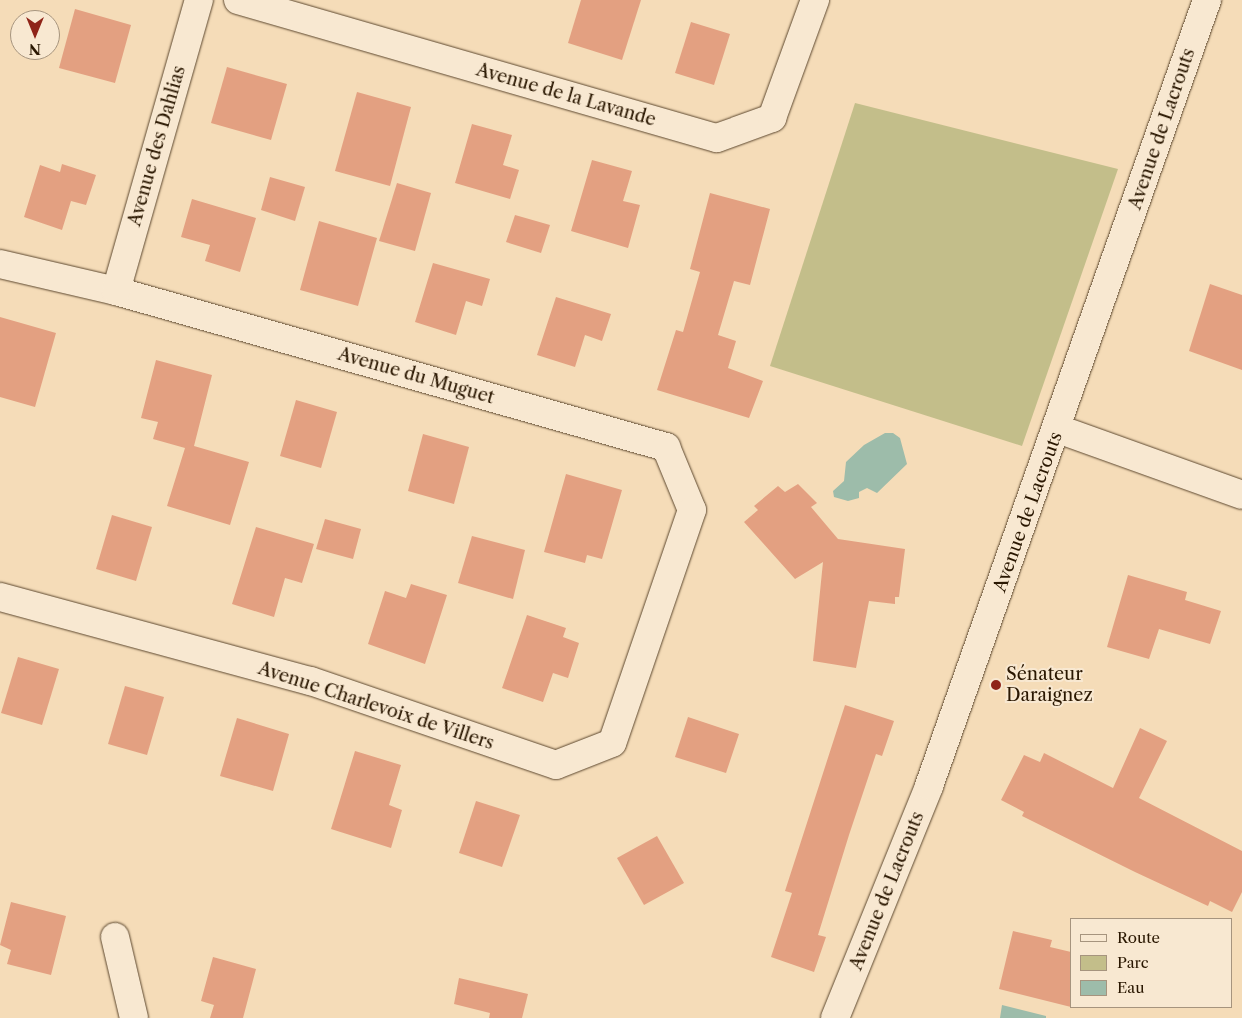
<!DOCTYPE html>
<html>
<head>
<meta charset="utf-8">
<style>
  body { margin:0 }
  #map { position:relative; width:1242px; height:1018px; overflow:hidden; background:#f5dcb8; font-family:"Libre Caslon Text",serif }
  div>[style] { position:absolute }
  .green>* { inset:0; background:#c3be8a }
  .water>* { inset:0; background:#9dbcaa }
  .building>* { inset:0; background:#e3a081 }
  .roads { filter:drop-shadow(0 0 1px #5d482f) drop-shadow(0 0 1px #5d482f) }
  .minor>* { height:28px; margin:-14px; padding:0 14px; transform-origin:14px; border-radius:14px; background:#f8e8d1 }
  .tertiary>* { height:28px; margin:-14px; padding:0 14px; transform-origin:14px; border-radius:14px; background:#f8e8d1 }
  .dots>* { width:14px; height:14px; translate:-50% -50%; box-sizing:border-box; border:2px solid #f8e8d1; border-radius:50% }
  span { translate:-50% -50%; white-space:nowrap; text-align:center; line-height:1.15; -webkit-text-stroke:4px #f8e8d1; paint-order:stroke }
  .street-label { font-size:18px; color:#2a1701 }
  .poi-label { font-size:18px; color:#2a1701 }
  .left { translate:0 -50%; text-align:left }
  .legend { position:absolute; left:1070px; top:918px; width:162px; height:90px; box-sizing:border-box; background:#f8e8d1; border:1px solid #a6947e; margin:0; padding:6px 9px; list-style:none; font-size:15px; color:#2a1701 }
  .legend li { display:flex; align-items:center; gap:10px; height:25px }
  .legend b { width:25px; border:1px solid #a6947e }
  .north { position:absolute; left:10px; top:10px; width:50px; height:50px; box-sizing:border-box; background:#f8e8d1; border:1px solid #a6947e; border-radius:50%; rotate:180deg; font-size:14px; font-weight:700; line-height:20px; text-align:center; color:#2a1701 }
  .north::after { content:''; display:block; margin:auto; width:18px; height:22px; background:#8f2418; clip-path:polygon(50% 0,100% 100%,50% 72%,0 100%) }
</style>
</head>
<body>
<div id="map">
  <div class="green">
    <div style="clip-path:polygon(855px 103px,1118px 169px,1022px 446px,770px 366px)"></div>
  </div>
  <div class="water">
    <div style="clip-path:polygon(885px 433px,893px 433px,900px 438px,907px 464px,877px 493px,867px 488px,859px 492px,859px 498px,848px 501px,834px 497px,833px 491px,844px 481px,846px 462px,864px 445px)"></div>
    <div style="clip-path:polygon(1002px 1005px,1046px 1016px,1046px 1018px,1000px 1018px)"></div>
  </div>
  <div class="building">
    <div style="clip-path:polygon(581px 0,641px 0,622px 60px,568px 43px)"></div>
    <div style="clip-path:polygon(75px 9px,131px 25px,115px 83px,59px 68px)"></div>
    <div style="clip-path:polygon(691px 22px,730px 34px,714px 85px,675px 73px)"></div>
    <div style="clip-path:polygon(227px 67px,287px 84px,271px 140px,211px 123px)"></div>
    <div style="clip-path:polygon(357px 92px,411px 107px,390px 186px,335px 171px)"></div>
    <div style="clip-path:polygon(472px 124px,512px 135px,503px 165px,519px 170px,510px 199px,455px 183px)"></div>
    <div style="clip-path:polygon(592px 160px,632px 171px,623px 201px,640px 205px,628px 248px,571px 231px)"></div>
    <div style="clip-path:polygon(62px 164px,96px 175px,86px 205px,71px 201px,62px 230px,24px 217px,40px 165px,60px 172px)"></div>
    <div style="clip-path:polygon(270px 177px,305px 187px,295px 221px,261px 210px)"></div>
    <div style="clip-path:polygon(397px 183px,431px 193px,415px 251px,379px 241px)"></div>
    <div style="clip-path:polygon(710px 193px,770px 209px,750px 285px,734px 281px,718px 335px,736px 341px,728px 368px,763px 381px,749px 418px,657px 390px,676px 330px,683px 332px,700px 272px,690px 269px)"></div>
    <div style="clip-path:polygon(192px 199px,256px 218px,240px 272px,205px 261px,210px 245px,181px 237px)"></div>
    <div style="clip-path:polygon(515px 215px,550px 225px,541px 253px,506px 242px)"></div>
    <div style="clip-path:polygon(319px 221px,377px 238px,358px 306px,300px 290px)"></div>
    <div style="clip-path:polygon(433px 263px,490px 279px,482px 306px,466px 301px,456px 335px,415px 322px)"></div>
    <div style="clip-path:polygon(1210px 284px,1242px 295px,1242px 370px,1189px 351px)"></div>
    <div style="clip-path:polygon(556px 297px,611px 314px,602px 341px,585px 335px,575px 367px,537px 355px)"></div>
    <div style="clip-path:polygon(0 317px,56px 333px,35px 407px,0 397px)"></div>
    <div style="clip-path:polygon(156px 360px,212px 375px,194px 446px,249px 462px,230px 525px,167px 506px,185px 448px,153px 439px,158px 422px,141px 418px)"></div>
    <div style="clip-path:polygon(296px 400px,337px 412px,321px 468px,280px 456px)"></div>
    <div style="clip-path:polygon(423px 434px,469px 447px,454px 504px,408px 491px)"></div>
    <div style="clip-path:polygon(566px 474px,622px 490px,602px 559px,587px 555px,585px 563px,544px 552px)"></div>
    <div style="clip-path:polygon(798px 484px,817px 503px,811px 507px,838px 539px,905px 549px,899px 597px,895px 597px,895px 604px,869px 601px,856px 668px,813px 661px,823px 562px,795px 579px,744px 522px,758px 510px,754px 506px,778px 486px,785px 492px)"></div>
    <div style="clip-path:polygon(112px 515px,152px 527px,136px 581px,96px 569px)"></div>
    <div style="clip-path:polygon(325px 519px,361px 529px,353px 559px,316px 549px)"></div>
    <div style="clip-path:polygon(256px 527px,314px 544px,302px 583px,285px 578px,274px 617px,232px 604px)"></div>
    <div style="clip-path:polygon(472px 536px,525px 550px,513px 599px,458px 583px)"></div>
    <div style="clip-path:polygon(1128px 575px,1187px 592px,1185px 600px,1221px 611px,1210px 644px,1159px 629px,1149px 659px,1107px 647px)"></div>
    <div style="clip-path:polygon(411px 584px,447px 595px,425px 664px,368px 644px,385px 591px,406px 598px)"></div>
    <div style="clip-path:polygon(527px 615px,566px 628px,563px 637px,579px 643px,568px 678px,553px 673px,543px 702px,502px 688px)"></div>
    <div style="clip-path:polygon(18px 657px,59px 669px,42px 725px,1px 713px)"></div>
    <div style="clip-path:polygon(125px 686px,164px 697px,147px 755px,108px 744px)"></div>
    <div style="clip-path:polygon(845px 705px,894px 721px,882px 756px,876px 754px,849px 835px,818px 935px,826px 937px,814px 972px,771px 957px,792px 893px,785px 891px)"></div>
    <div style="clip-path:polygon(688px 717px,739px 734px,726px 773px,675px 757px)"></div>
    <div style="clip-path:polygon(237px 718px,289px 734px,273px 791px,220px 776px)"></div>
    <div style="clip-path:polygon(1140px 728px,1167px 741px,1139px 798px,1242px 851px,1242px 892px,1232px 912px,1210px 901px,1208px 906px,1135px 872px,1022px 816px,1024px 812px,1001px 800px,1024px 755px,1040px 762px,1044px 753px,1113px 788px)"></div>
    <div style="clip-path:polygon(355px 751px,401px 765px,389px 805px,402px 810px,391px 848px,331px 829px)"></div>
    <div style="clip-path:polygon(476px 801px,520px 815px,502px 867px,459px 853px)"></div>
    <div style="clip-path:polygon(657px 836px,684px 883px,644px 905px,617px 858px)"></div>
    <div style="clip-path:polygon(11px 902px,66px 916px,51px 975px,7px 964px,11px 950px,0 945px)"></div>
    <div style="clip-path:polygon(1013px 931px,1052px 940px,1050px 947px,1071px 952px,1071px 1007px,999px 989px)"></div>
    <div style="clip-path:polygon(213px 957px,256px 969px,243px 1018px,210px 1018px,214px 1005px,201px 1001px)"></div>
    <div style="clip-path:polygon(459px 978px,528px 994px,522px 1018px,489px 1018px,490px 1013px,454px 1004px)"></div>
  </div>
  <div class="roads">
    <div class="minor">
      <div style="left:238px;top:0;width:498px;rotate:16.1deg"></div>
      <div style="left:717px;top:138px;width:59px;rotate:-20deg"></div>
      <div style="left:772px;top:118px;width:126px;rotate:-70deg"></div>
      <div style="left:0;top:264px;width:119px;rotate:13.1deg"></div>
      <div style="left:116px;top:291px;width:572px;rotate:15.84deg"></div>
      <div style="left:666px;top:447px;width:68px;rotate:67.6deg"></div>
      <div style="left:692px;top:510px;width:246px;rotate:108.9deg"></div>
      <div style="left:612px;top:743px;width:60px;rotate:158.6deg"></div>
      <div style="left:556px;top:765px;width:260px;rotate:-161.1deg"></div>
      <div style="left:310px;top:681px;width:321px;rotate:-164.8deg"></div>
      <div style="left:116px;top:291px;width:303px;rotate:-74.1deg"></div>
      <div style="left:1058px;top:429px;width:195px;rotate:19.7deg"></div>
      <div style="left:115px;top:937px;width:83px;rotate:76.8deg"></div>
    </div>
    <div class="tertiary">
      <div style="left:835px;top:1018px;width:250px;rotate:-67.9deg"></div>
      <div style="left:929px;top:786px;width:834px;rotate:-70.52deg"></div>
    </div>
  </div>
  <div class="dots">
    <div style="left:996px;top:685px;background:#8f2418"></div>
  </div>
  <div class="street-label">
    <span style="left:566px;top:95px;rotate:16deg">Avenue de la Lavande</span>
    <span style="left:1162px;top:129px;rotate:-71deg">Avenue de Lacrouts</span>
    <span style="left:157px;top:146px;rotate:-74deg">Avenue des Dahlias</span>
    <span style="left:416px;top:376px;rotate:16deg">Avenue du Muguet</span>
    <span style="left:1028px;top:512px;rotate:-70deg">Avenue de Lacrouts</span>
    <span style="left:376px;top:706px;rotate:18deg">Avenue Charlevoix de Villers</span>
    <span style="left:887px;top:891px;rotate:-68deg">Avenue de Lacrouts</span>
  </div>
  <div class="poi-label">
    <span class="left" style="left:1006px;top:685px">Sénateur<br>Daraignez</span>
  </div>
  <ul class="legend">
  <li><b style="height:6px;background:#f8e8d1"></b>Route</li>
  <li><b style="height:14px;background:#c3be8a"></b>Parc</li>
  <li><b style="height:14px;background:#9dbcaa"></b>Eau</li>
  </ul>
  <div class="north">N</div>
</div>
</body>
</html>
